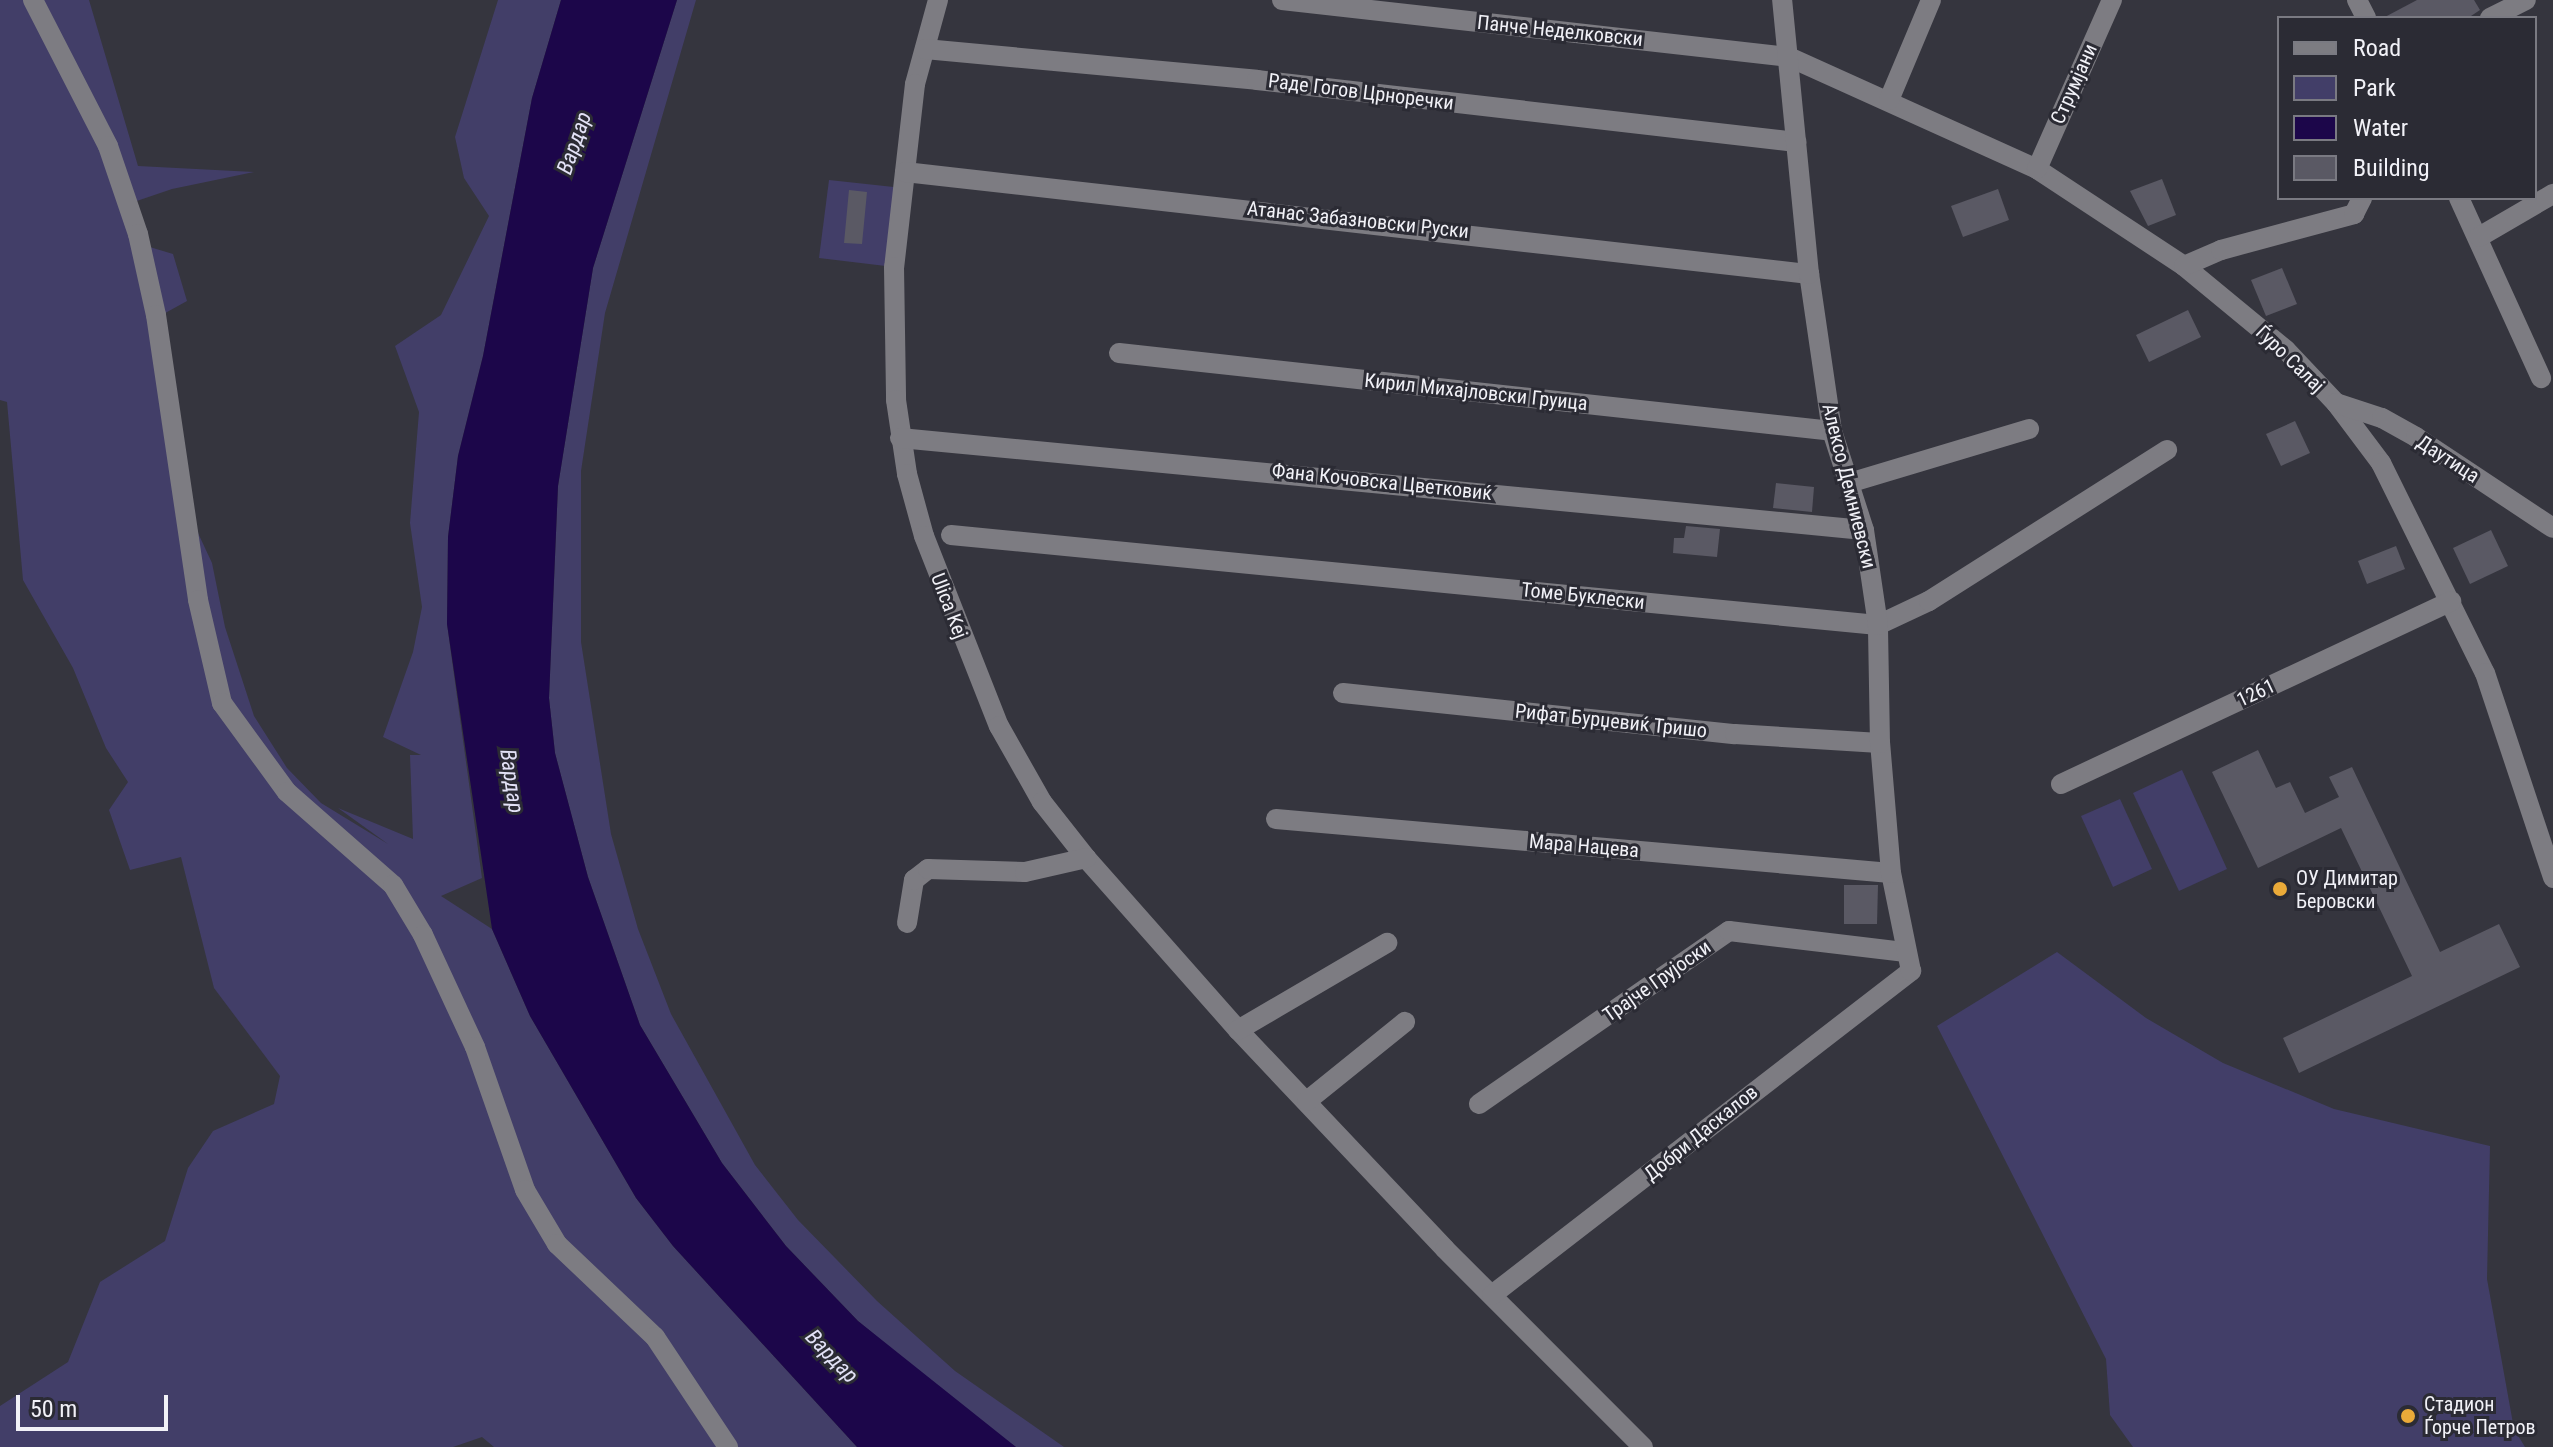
<!DOCTYPE html>
<html>
<head>
<meta charset="utf-8">
<style>
  body { margin:0 }
  #map { position:relative; width:2553px; height:1447px; overflow:hidden; background:#35353e; font-family:"Roboto Condensed",sans-serif }
  div>[style] { position:absolute }
  .green>* { inset:0; background:#423e68 }
  .water>* { inset:0; background:#1c064a }
  .building>* { inset:0; background:#5a5964 }
  .minor>* { height:20px; margin:-10px; padding:0 10px; transform-origin:10px; border-radius:10px; background:#7d7c82 }
  .dots>* { width:22px; height:22px; translate:-50% -50%; box-sizing:border-box; border:4px solid #2b2b34; border-radius:50% }
  span { translate:-50% -50%; white-space:nowrap; text-align:center; line-height:1.15; -webkit-text-stroke:6px #2b2b34; paint-order:stroke }
  .street-label { font-size:20px; color:#f1f1f7 }
  .poi-label { font-size:20px; color:#f1f1f7 }
  .left { translate:0 -50%; text-align:left }
  .water-label { font-size:22px; color:#e3e2f7; font-style:italic }
  .legend { position:absolute; left:2277px; top:16px; width:260px; height:184px; box-sizing:border-box; background:#2b2b34; border:2px solid #7a7a82; margin:0; padding:10px 14px; list-style:none; font-size:24px; color:#f1f1f7 }
  .legend li { display:flex; align-items:center; gap:16px; height:40px }
  .legend b { width:40px; border:2px solid #7a7a82 }
  .scale { position:absolute; left:16px; top:1395px; width:152px; height:36px; box-sizing:border-box; border:4px solid #f1f1f7; border-top:0; padding-left:10px; font-size:24px; line-height:28px; white-space:nowrap; color:#f1f1f7; -webkit-text-stroke:6px #2b2b34; paint-order:stroke }
</style>
</head>
<body>
<div id="map">
  <div class="green">
    <div style="clip-path:polygon(0 0,89px 0,138px 166px,254px 172px,172px 189px,119px 207px,133px 242px,173px 254px,187px 301px,149px 322px,171px 475px,212px 563px,225px 627px,254px 716px,287px 768px,321px 803px,388px 844px,338px 808px,413px 839px,410px 755px,421px 755px,383px 737px,413px 652px,422px 607px,410px 523px,419px 412px,395px 346px,441px 315px,489px 216px,464px 178px,455px 137px,498px 0,561px 0,532px 98px,483px 356px,458px 456px,448px 537px,447px 624px,482px 878px,441px 896px,492px 929px,530px 1016px,636px 1198px,673px 1246px,857px 1447px,494px 1447px,482px 1437px,453px 1447px,0 1447px,0 1406px,68px 1362px,100px 1282px,165px 1241px,188px 1168px,213px 1131px,274px 1104px,280px 1076px,214px 988px,181px 857px,130px 870px,109px 810px,128px 782px,106px 748px,73px 668px,23px 580px,7px 402px,0 400px)"></div>
    <div style="clip-path:polygon(677px 0,696px 0,605px 313px,581px 471px,581px 642px,611px 834px,638px 929px,671px 1014px,755px 1165px,798px 1220px,877px 1301px,955px 1371px,1064px 1447px,1016px 1447px,991px 1431px,858px 1321px,786px 1246px,722px 1163px,640px 1025px,588px 877px,555px 753px,549px 698px,558px 486px,593px 268px)"></div>
    <div style="clip-path:polygon(829px 180px,903px 188px,894px 267px,819px 258px)"></div>
    <div style="clip-path:polygon(2182px 770px,2227px 869px,2179px 891px,2133px 793px)"></div>
    <div style="clip-path:polygon(2120px 799px,2152px 869px,2113px 887px,2081px 816px)"></div>
    <div style="clip-path:polygon(2057px 952px,2146px 1018px,2223px 1063px,2334px 1109px,2490px 1146px,2487px 1279px,2514px 1429px,2525px 1447px,2133px 1447px,2110px 1415px,2106px 1359px,1937px 1026px)"></div>
  </div>
  <div class="water">
    <div style="clip-path:polygon(561px 0,677px 0,593px 268px,558px 486px,549px 698px,555px 753px,588px 877px,640px 1025px,722px 1163px,786px 1246px,858px 1321px,1016px 1447px,857px 1447px,673px 1246px,636px 1198px,530px 1016px,492px 929px,447px 624px,448px 537px,458px 456px,483px 356px,532px 98px)"></div>
  </div>
  <div class="building">
    <div style="clip-path:polygon(2417px 0,2474px 0,2480px 10px,2468px 18px,2383px 18px)"></div>
    <div style="clip-path:polygon(2162px 179px,2176px 215px,2148px 226px,2130px 191px)"></div>
    <div style="clip-path:polygon(1998px 189px,2009px 220px,1963px 237px,1951px 206px)"></div>
    <div style="clip-path:polygon(849px 190px,867px 192px,862px 244px,844px 243px)"></div>
    <div style="clip-path:polygon(2282px 268px,2297px 304px,2266px 316px,2251px 280px)"></div>
    <div style="clip-path:polygon(2188px 310px,2201px 337px,2149px 362px,2136px 335px)"></div>
    <div style="clip-path:polygon(2295px 421px,2310px 453px,2281px 466px,2266px 434px)"></div>
    <div style="clip-path:polygon(1776px 483px,1814px 487px,1812px 512px,1773px 508px)"></div>
    <div style="clip-path:polygon(1686px 526px,1720px 529px,1717px 557px,1673px 553px,1674px 538px,1684px 538px)"></div>
    <div style="clip-path:polygon(2491px 530px,2508px 566px,2470px 584px,2453px 548px)"></div>
    <div style="clip-path:polygon(2396px 546px,2405px 569px,2367px 584px,2358px 561px)"></div>
    <div style="clip-path:polygon(2258px 750px,2276px 788px,2290px 782px,2305px 813px,2339px 797px,2329px 777px,2352px 767px,2440px 952px,2499px 924px,2520px 967px,2299px 1073px,2283px 1038px,2412px 976px,2341px 828px,2258px 868px,2212px 772px)"></div>
    <div style="clip-path:polygon(1844px 885px,1878px 885px,1877px 924px,1844px 924px)"></div>
  </div>
  <div class="minor">
    <div style="left:33px;top:0;width:164px;rotate:62.8deg"></div>
    <div style="left:108px;top:146px;width:93px;rotate:71.2deg"></div>
    <div style="left:138px;top:234px;width:83px;rotate:77.5deg"></div>
    <div style="left:156px;top:315px;width:288px;rotate:81.6deg"></div>
    <div style="left:198px;top:600px;width:106px;rotate:76.9deg"></div>
    <div style="left:222px;top:703px;width:110px;rotate:53.9deg"></div>
    <div style="left:287px;top:792px;width:141px;rotate:41.3deg"></div>
    <div style="left:393px;top:885px;width:58px;rotate:59deg"></div>
    <div style="left:423px;top:935px;width:123px;rotate:65.1deg"></div>
    <div style="left:475px;top:1047px;width:151px;rotate:70.7deg"></div>
    <div style="left:525px;top:1190px;width:63px;rotate:59.3deg"></div>
    <div style="left:557px;top:1244px;width:135px;rotate:43.5deg"></div>
    <div style="left:655px;top:1337px;width:132px;rotate:56.4deg"></div>
    <div style="left:938px;top:0;width:87px;rotate:105.3deg"></div>
    <div style="left:915px;top:84px;width:184px;rotate:96.5deg"></div>
    <div style="left:894px;top:267px;width:133px;rotate:89.1deg"></div>
    <div style="left:896px;top:400px;width:75px;rotate:81.5deg"></div>
    <div style="left:907px;top:474px;width:64px;rotate:74.7deg"></div>
    <div style="left:924px;top:536px;width:204px;rotate:68.5deg"></div>
    <div style="left:999px;top:726px;width:87px;rotate:60.5deg"></div>
    <div style="left:1042px;top:802px;width:71px;rotate:51.8deg"></div>
    <div style="left:1086px;top:858px;width:230px;rotate:48.5deg"></div>
    <div style="left:1238px;top:1030px;width:301px;rotate:46.6deg"></div>
    <div style="left:1445px;top:1249px;width:280px;rotate:45deg"></div>
    <div style="left:1282px;top:0;width:510px;rotate:6.41deg"></div>
    <div style="left:1789px;top:57px;width:272px;rotate:24.3deg"></div>
    <div style="left:2037px;top:169px;width:176px;rotate:33.4deg"></div>
    <div style="left:2184px;top:266px;width:132px;rotate:39.5deg"></div>
    <div style="left:2286px;top:350px;width:73px;rotate:46.7deg"></div>
    <div style="left:2336px;top:403px;width:75px;rotate:53.1deg"></div>
    <div style="left:2381px;top:463px;width:234px;rotate:63.7deg"></div>
    <div style="left:2485px;top:673px;width:216px;rotate:71.6deg"></div>
    <div style="left:2357px;top:0;width:20px;rotate:63deg"></div>
    <div style="left:2490px;top:18px;width:40px;rotate:-26.6deg"></div>
    <div style="left:925px;top:49px;width:333px;rotate:5.3deg"></div>
    <div style="left:1257px;top:80px;width:543px;rotate:6.56deg"></div>
    <div style="left:1889px;top:100px;width:108px;rotate:-67.2deg"></div>
    <div style="left:2037px;top:169px;width:185px;rotate:-66.1deg"></div>
    <div style="left:905px;top:172px;width:910px;rotate:6.44deg"></div>
    <div style="left:2459px;top:198px;width:198px;rotate:65.5deg"></div>
    <div style="left:2479px;top:237px;width:86px;rotate:-30.2deg"></div>
    <div style="left:2184px;top:266px;width:40px;rotate:-23.4deg"></div>
    <div style="left:2221px;top:250px;width:138px;rotate:-15.1deg"></div>
    <div style="left:2354px;top:214px;width:18px;rotate:-63deg"></div>
    <div style="left:1119px;top:353px;width:717px;rotate:6.24deg"></div>
    <div style="left:2336px;top:403px;width:48px;rotate:18.1deg"></div>
    <div style="left:2382px;top:418px;width:39px;rotate:29deg"></div>
    <div style="left:2416px;top:437px;width:164px;rotate:33.6deg"></div>
    <div style="left:900px;top:438px;width:968px;rotate:5.45deg"></div>
    <div style="left:1849px;top:483px;width:188px;rotate:-16.7deg"></div>
    <div style="left:951px;top:535px;width:931px;rotate:5.55deg"></div>
    <div style="left:1878px;top:625px;width:56px;rotate:-25.2deg"></div>
    <div style="left:1929px;top:601px;width:282px;rotate:-32.4deg"></div>
    <div style="left:1343px;top:693px;width:394px;rotate:6deg"></div>
    <div style="left:1735px;top:734px;width:145px;rotate:3.6deg"></div>
    <div style="left:2061px;top:784px;width:431px;rotate:-25.1deg"></div>
    <div style="left:1276px;top:819px;width:617px;rotate:5.02deg"></div>
    <div style="left:907px;top:923px;width:44px;rotate:-80.8deg"></div>
    <div style="left:914px;top:880px;width:18px;rotate:-38deg"></div>
    <div style="left:928px;top:869px;width:97px;rotate:1.8deg"></div>
    <div style="left:1025px;top:872px;width:63px;rotate:-12.9deg"></div>
    <div style="left:1238px;top:1030px;width:173px;rotate:-30.3deg"></div>
    <div style="left:1307px;top:1101px;width:126px;rotate:-38.9deg"></div>
    <div style="left:1479px;top:1104px;width:304px;rotate:-34.7deg"></div>
    <div style="left:1729px;top:931px;width:178px;rotate:6.8deg"></div>
    <div style="left:1492px;top:1295px;width:530px;rotate:-37.71deg"></div>
    <div style="left:1911px;top:971px;width:100px;rotate:-101.5deg"></div>
    <div style="left:1891px;top:873px;width:130px;rotate:-94.8deg"></div>
    <div style="left:1880px;top:743px;width:118px;rotate:-91deg"></div>
    <div style="left:1878px;top:625px;width:96px;rotate:-98.4deg"></div>
    <div style="left:1864px;top:530px;width:104px;rotate:-107.9deg"></div>
    <div style="left:1832px;top:431px;width:159px;rotate:-98.3deg"></div>
    <div style="left:1809px;top:274px;width:275px;rotate:-95.6deg"></div>
  </div>
  <div class="dots">
    <div style="left:2280px;top:889px;background:#eaaa39"></div>
    <div style="left:2408px;top:1416px;background:#eaaa39"></div>
  </div>
  <div class="street-label">
    <span style="left:1560px;top:31px;rotate:6deg">Панче Неделковски</span>
    <span style="left:2074px;top:84px;rotate:-66deg">Струмјани</span>
    <span style="left:1361px;top:92px;rotate:7deg">Раде Гогов Црноречки</span>
    <span style="left:1358px;top:220px;rotate:6deg">Атанас Забазновски Руски</span>
    <span style="left:2290px;top:359px;rotate:44deg">Ѓуро Салај</span>
    <span style="left:1476px;top:392px;rotate:6deg">Кирил Михајловски Груица</span>
    <span style="left:2448px;top:459px;rotate:33deg">Даутица</span>
    <span style="left:1382px;top:482px;rotate:6deg">Фана Кочовска Цветковиќ</span>
    <span style="left:1849px;top:486px;rotate:76deg">Алексо Демниевски</span>
    <span style="left:1583px;top:596px;rotate:6deg">Томе Буклески</span>
    <span style="left:949px;top:606px;rotate:69deg">Ulica Kej</span>
    <span style="left:2256px;top:693px;rotate:-25deg">1261</span>
    <span style="left:1611px;top:721px;rotate:6deg">Рифат Бурџевиќ Тришо</span>
    <span style="left:1584px;top:846px;rotate:5deg">Мара Нацева</span>
    <span style="left:1657px;top:981px;rotate:-35deg">Трајче Грујоски</span>
    <span style="left:1701px;top:1133px;rotate:-39deg">Добри Даскалов</span>
  </div>
  <div class="poi-label">
    <span class="left" style="left:2296px;top:890px">ОУ Димитар<br>Беровски</span>
    <span class="left" style="left:2424px;top:1416px">Стадион<br>Ѓорче Петров</span>
  </div>
  <div class="water-label">
    <span style="left:574px;top:143px;rotate:-71deg">Вардар</span>
    <span style="left:512px;top:781px;rotate:82deg">Вардар</span>
    <span style="left:832px;top:1356px;rotate:46deg">Вардар</span>
  </div>
  <ul class="legend">
  <li><b style="height:10px;background:#7d7c82"></b>Road</li>
  <li><b style="height:22px;background:#423e68"></b>Park</li>
  <li><b style="height:22px;background:#1c064a"></b>Water</li>
  <li><b style="height:22px;background:#5a5964"></b>Building</li>
  </ul>
  <div class="scale">50 m</div>
</div>
</body>
</html>
